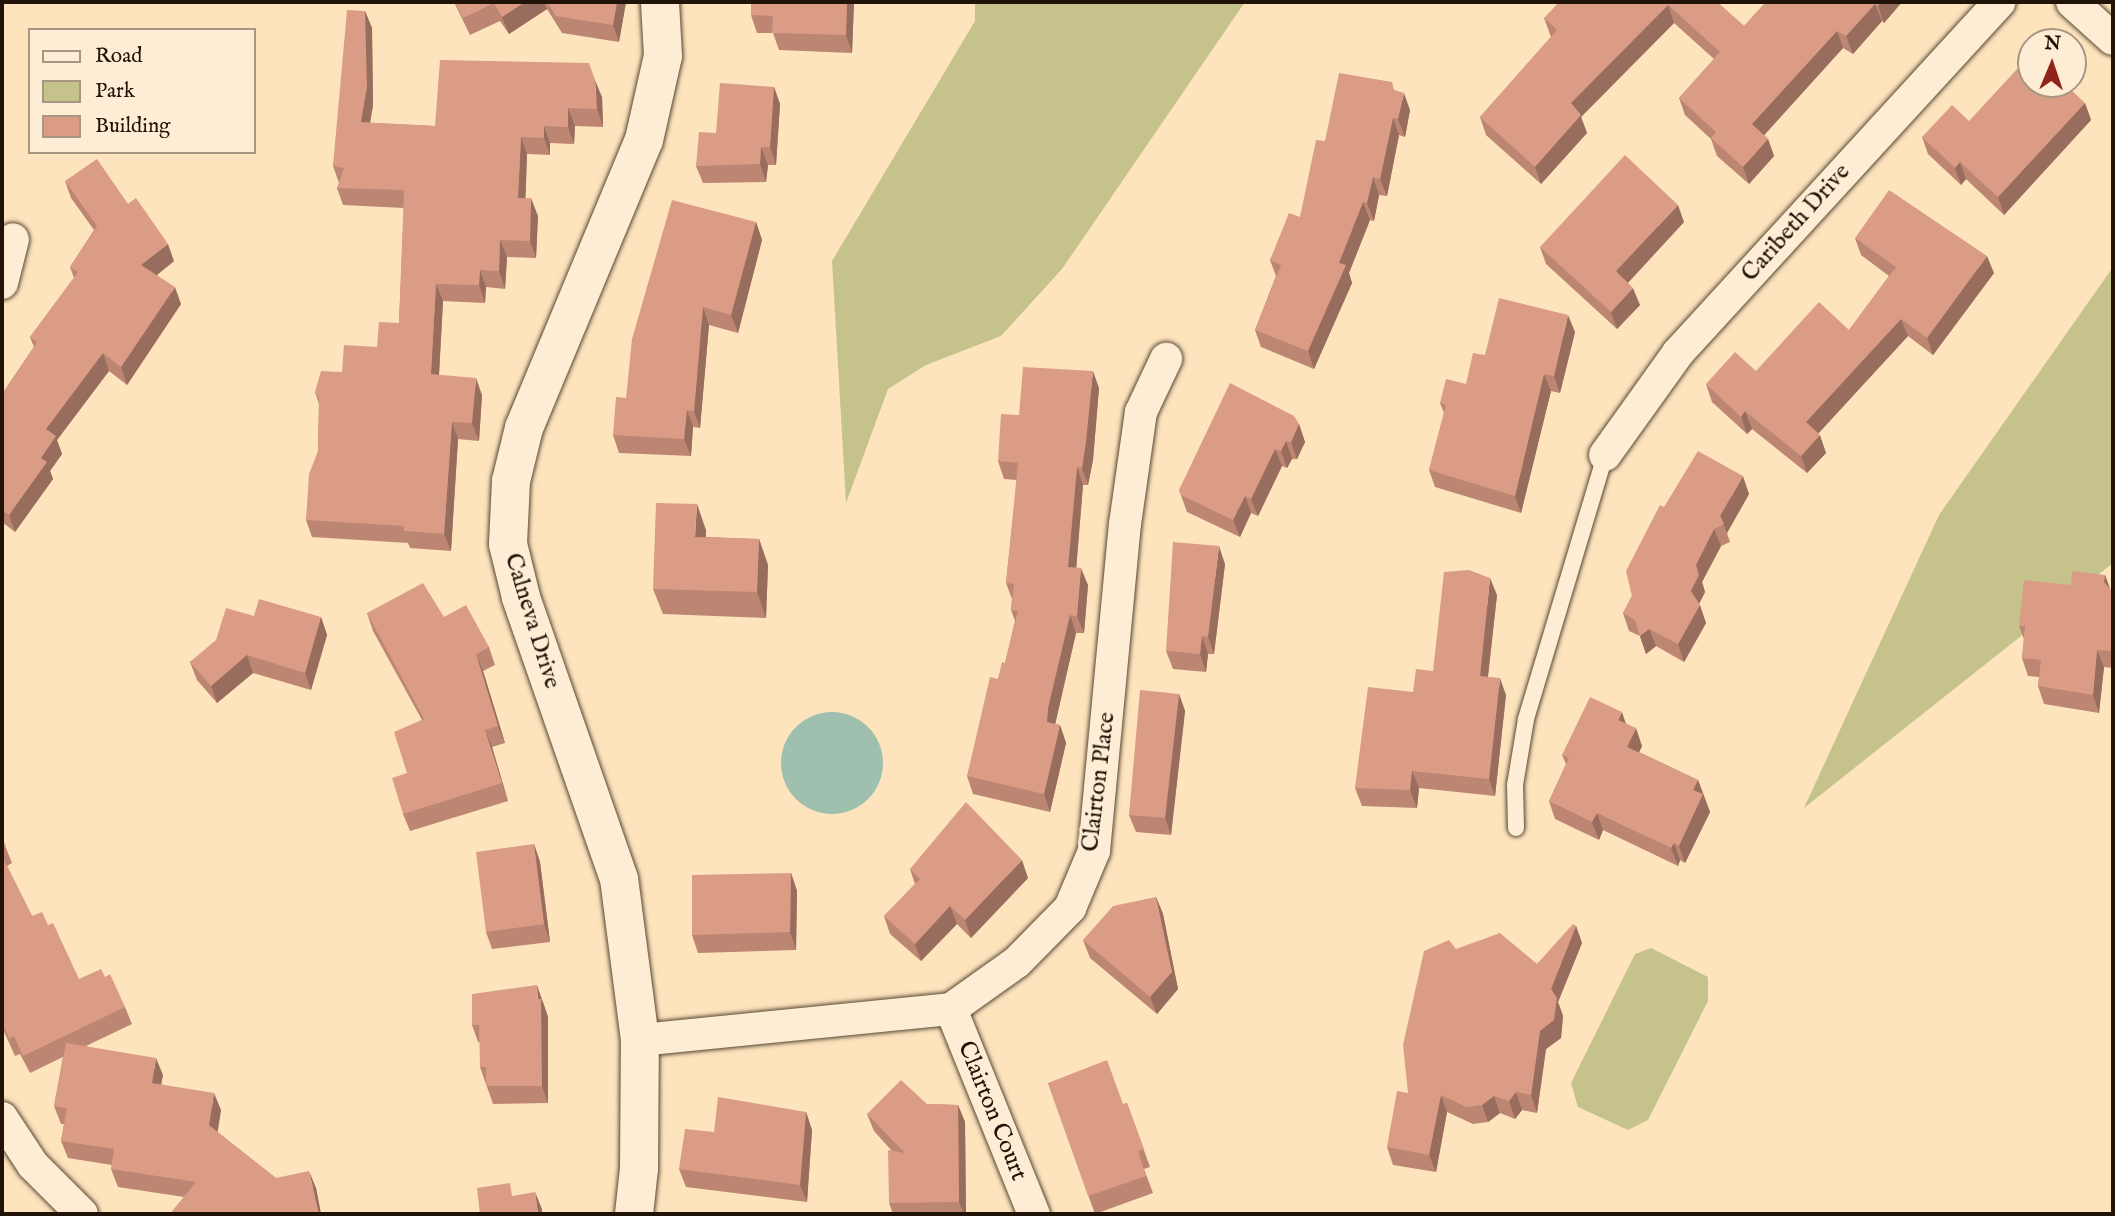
<!DOCTYPE html>
<html>
<head>
<meta charset="utf-8">
<style>
  body { margin:0 }
  #map { position:relative; width:2115px; height:1216px; overflow:hidden; background:#fde4bd; font-family:"IM FELL English",serif }
  div>[style] { position:absolute }
  .green>* { inset:0; background:#c6c28c }
  .water>* { inset:0; background:#9fbfaf }
  .round { border-radius:50% }
  .roads { filter:drop-shadow(0 0 2px #594735) drop-shadow(0 0 2px #594735) }
  .lane>* { height:16px; margin:-8px; padding:0 8px; transform-origin:8px; border-radius:8px; background:#feedd4 }
  .street>* { height:32px; margin:-16px; padding:0 16px; transform-origin:16px; border-radius:16px; background:#feedd4 }
  .secondary>* { height:38px; margin:-19px; padding:0 19px; transform-origin:19px; border-radius:19px; background:#feedd4 }
  .wall>* { inset:0; background:#bc8673 }
  .shaded-wall>* { inset:0; background:#996d5e }
  .building>* { inset:0; background:#db9c86 }
  span { translate:-50% -50%; white-space:nowrap; text-align:center; line-height:1.15; -webkit-text-stroke:6px #feedd4; paint-order:stroke }
  .street-label { font-size:24px; color:#221308 }
  .frame { position:absolute; inset:0; border:4px solid #221308; pointer-events:none }
  .legend { position:absolute; left:28px; top:28px; width:228px; height:126px; box-sizing:border-box; background:#feedd4; border:2px solid #a69682; margin:0; padding:9px 12px; list-style:none; font-size:21px; color:#221308 }
  .legend li { display:flex; align-items:center; gap:14px; height:35px }
  .legend b { width:35px; border:2px solid #a69682 }
  .north { position:absolute; left:2017px; top:28px; width:70px; height:70px; box-sizing:border-box; background:#feedd4; border:2px solid #a69682; border-radius:50%; rotate:2deg; font-size:19px; font-weight:700; line-height:28px; text-align:center; color:#221308 }
  .north::after { content:''; display:block; margin:auto; width:24px; height:32px; background:#8f2418; clip-path:polygon(50% 0,100% 100%,50% 72%,0 100%) }
</style>
</head>
<body>
<div id="map">
  <div class="green">
    <div style="clip-path:polygon(975px 2px,1245px 2px,1062px 269px,1001px 336px,926px 365px,888px 389px,846px 503px,832px 261px,975px 21px)"></div>
    <div style="clip-path:polygon(2113px 267px,2113px 563px,1804px 808px,1939px 515px)"></div>
    <div style="clip-path:polygon(1651px 948px,1708px 977px,1708px 1001px,1648px 1120px,1628px 1130px,1578px 1107px,1571px 1083px,1635px 954px)"></div>
  </div>
  <div class="water">
    <div class="round" style="left:781px;top:712px;width:102px;height:102px"></div>
  </div>
  <div class="roads">
    <div class="lane">
      <div style="left:1516px;top:828px;width:43px;rotate:-91.3deg"></div>
      <div style="left:1515px;top:785px;width:67px;rotate:-80.5deg"></div>
      <div style="left:1526px;top:719px;width:276px;rotate:-73.3deg"></div>
    </div>
    <div class="street">
      <div style="left:2072px;top:2px;width:55px;rotate:42.1deg"></div>
      <div style="left:2px;top:283px;width:45px;rotate:-76deg"></div>
      <div style="left:1605px;top:455px;width:125px;rotate:-54.4deg"></div>
      <div style="left:1678px;top:353px;width:476px;rotate:-47.5deg"></div>
      <div style="left:951px;top:1009px;width:221px;rotate:68deg"></div>
      <div style="left:640px;top:1040px;width:313px;rotate:-5.7deg"></div>
      <div style="left:951px;top:1009px;width:81px;rotate:-35.5deg"></div>
      <div style="left:1017px;top:962px;width:76px;rotate:-45.5deg"></div>
      <div style="left:1070px;top:908px;width:62px;rotate:-67.2deg"></div>
      <div style="left:1094px;top:851px;width:328px;rotate:-84.6deg"></div>
      <div style="left:1125px;top:524px;width:113px;rotate:-81.9deg"></div>
      <div style="left:1141px;top:412px;width:59px;rotate:-64.7deg"></div>
      <div style="left:2px;top:1118px;width:56px;rotate:56.6deg"></div>
      <div style="left:33px;top:1165px;width:69px;rotate:45deg"></div>
    </div>
    <div class="secondary">
      <div style="left:634px;top:1214px;width:45px;rotate:-83.7deg"></div>
      <div style="left:639px;top:1169px;width:129px;rotate:-89.6deg"></div>
      <div style="left:640px;top:1040px;width:162px;rotate:-97.4deg"></div>
      <div style="left:619px;top:879px;width:299px;rotate:-109.2deg"></div>
      <div style="left:521px;top:597px;width:55px;rotate:-103.8deg"></div>
      <div style="left:508px;top:544px;width:63px;rotate:-87.3deg"></div>
      <div style="left:511px;top:481px;width:55px;rotate:-76.2deg"></div>
      <div style="left:524px;top:428px;width:312px;rotate:-67.4deg"></div>
      <div style="left:644px;top:140px;width:86px;rotate:-77.3deg"></div>
      <div style="left:663px;top:56px;width:54px;rotate:-93.2deg"></div>
    </div>
  </div>
  <div class="wall">
    <div style="clip-path:polygon(454px 2px,626px 2px,619px 42px,562px 33px,547px 9px,509px 34px,500px 21px,470px 35px)"></div>
    <div style="clip-path:polygon(751px 2px,854px 2px,852px 53px,779px 50px,773px 33px,757px 33px,751px 15px)"></div>
    <div style="clip-path:polygon(1717px 2px,1744px 26px,1766px 2px,1902px 2px,1884px 23px,1882px 21px,1853px 54px,1843px 48px,1764px 135px,1768px 139px,1774px 156px,1749px 184px,1717px 156px,1711px 139px,1685px 115px,1679px 98px,1714px 59px,1674px 23px,1581px 117px,1587px 133px,1541px 184px,1486px 135px,1480px 117px,1551px 37px,1544px 18px,1572px 4px)"></div>
    <div style="clip-path:polygon(365px 11px,372px 28px,373px 105px,370px 123px,435px 126px,602px 97px,603px 127px,575px 126px,574px 144px,550px 143px,550px 155px,527px 154px,525px 198px,538px 216px,536px 258px,507px 257px,505px 289px,486px 287px,485px 303px,443px 301px,439px 375px,482px 395px,479px 441px,458px 439px,451px 551px,410px 548px,408px 543px,312px 537px,306px 520px,318px 451px,319px 404px,315px 392px,377px 347px,399px 323px,404px 208px,343px 205px,337px 188px,339px 183px,333px 166px)"></div>
    <div style="clip-path:polygon(774px 87px,780px 104px,776px 165px,768px 165px,766px 182px,703px 183px,696px 166px,716px 133px)"></div>
    <div style="clip-path:polygon(1395px 90px,1410px 110px,1405px 137px,1399px 135px,1387px 196px,1379px 195px,1374px 221px,1370px 220px,1349px 273px,1352px 283px,1314px 369px,1261px 347px,1255px 330px,1276px 276px,1270px 260px,1300px 217px,1325px 141px)"></div>
    <div style="clip-path:polygon(2085px 103px,2091px 120px,2004px 215px,1966px 179px,1961px 185px,1928px 154px,1922px 137px)"></div>
    <div style="clip-path:polygon(65px 181px,128px 204px,174px 261px,157px 275px,181px 304px,127px 385px,109px 371px,57px 440px,62px 454px,50px 471px,53px 479px,15px 532px,2px 522px,2px 394px,34px 347px,30px 337px,74px 278px,70px 267px,94px 230px,71px 198px)"></div>
    <div style="clip-path:polygon(756px 222px,762px 240px,738px 333px,709px 325px,700px 428px,693px 427px,691px 456px,619px 453px,613px 435px,626px 398px)"></div>
    <div style="clip-path:polygon(1684px 222px,1628px 283px,1640px 305px,1617px 329px,1546px 264px,1540px 247px)"></div>
    <div style="clip-path:polygon(1855px 238px,1994px 273px,1933px 355px,1908px 336px,1818px 434px,1826px 453px,1807px 473px,1752px 429px,1747px 434px,1712px 402px,1706px 384px,1756px 371px,1849px 330px,1889px 276px,1861px 255px)"></div>
    <div style="clip-path:polygon(1575px 332px,1560px 393px,1551px 391px,1521px 513px,1435px 487px,1429px 470px,1444px 413px,1440px 403px,1466px 384px,1485px 355px)"></div>
    <div style="clip-path:polygon(1099px 388px,1093px 460px,1088px 485px,1083px 485px,1076px 567px,1088px 585px,1084px 633px,1076px 633px,1055px 724px,1060px 725px,1066px 743px,1050px 812px,973px 794px,967px 776px,998px 679px,1005px 663px,1015px 621px,1011px 610px,1012px 599px,1006px 583px,1017px 480px,1004px 479px,998px 461px,1019px 415px)"></div>
    <div style="clip-path:polygon(1299px 424px,1305px 442px,1297px 459px,1292px 459px,1287px 468px,1282px 466px,1258px 516px,1251px 513px,1240px 537px,1187px 512px,1179px 490px)"></div>
    <div style="clip-path:polygon(1749px 494px,1727px 533px,1730px 542px,1721px 546px,1702px 582px,1705px 592px,1699px 604px,1706px 623px,1684px 662px,1656px 646px,1646px 654px,1640px 636px,1629px 631px,1623px 613px,1632px 596px,1664px 507px)"></div>
    <div style="clip-path:polygon(706px 530px,706px 537px,759px 539px,768px 565px,766px 618px,663px 614px,653px 589px)"></div>
    <div style="clip-path:polygon(1225px 564px,1214px 654px,1208px 654px,1206px 672px,1173px 669px,1166px 651px)"></div>
    <div style="clip-path:polygon(2105px 575px,2110px 589px,2113px 592px,2113px 668px,2104px 667px,2099px 713px,2044px 704px,2038px 686px,2039px 677px,2028px 676px,2022px 658px,2024px 639px,2019px 626px,2071px 585px)"></div>
    <div style="clip-path:polygon(1497px 595px,1488px 677px,1506px 695px,1495px 796px,1419px 788px,1417px 808px,1362px 806px,1355px 788px,1413px 692px,1433px 671px)"></div>
    <div style="clip-path:polygon(367px 613px,444px 617px,489px 647px,495px 665px,483px 671px,505px 743px,492px 747px,508px 801px,410px 831px,403px 814px,407px 773px,422px 720px,373px 631px)"></div>
    <div style="clip-path:polygon(254px 616px,321px 617px,327px 635px,311px 690px,253px 673px,217px 703px,197px 680px,190px 662px)"></div>
    <div style="clip-path:polygon(1179px 694px,1185px 711px,1171px 835px,1136px 832px,1129px 815px)"></div>
    <div style="clip-path:polygon(1626px 723px,1642px 746px,1639px 752px,1698px 780px,1710px 812px,1685px 863px,1680px 860px,1678px 866px,1603px 830px,1599px 840px,1555px 819px,1549px 801px,1566px 764px,1562px 755px)"></div>
    <div style="clip-path:polygon(2px 838px,12px 863px,7px 866px,32px 916px,48px 925px,79px 979px,105px 977px,125px 1007px,132px 1024px,86px 1046px,163px 1075px,161px 1084px,221px 1110px,217px 1132px,276px 1178px,316px 1188px,321px 1214px,170px 1214px,184px 1197px,118px 1187px,111px 1169px,112px 1165px,68px 1158px,61px 1141px,64px 1124px,61px 1124px,54px 1106px,63px 1057px,30px 1073px,20px 1054px,15px 1056px,2px 1027px)"></div>
    <div style="clip-path:polygon(534px 844px,540px 862px,550px 942px,492px 949px,486px 932px)"></div>
    <div style="clip-path:polygon(910px 869px,1028px 878px,971px 938px,957px 924px,921px 961px,890px 934px,884px 916px,915px 884px)"></div>
    <div style="clip-path:polygon(791px 873px,797px 891px,796px 950px,698px 953px,692px 935px)"></div>
    <div style="clip-path:polygon(1156px 897px,1163px 914px,1178px 989px,1157px 1014px,1090px 958px,1083px 940px)"></div>
    <div style="clip-path:polygon(1576px 926px,1582px 943px,1558px 1002px,1563px 1016px,1561px 1038px,1546px 1049px,1537px 1113px,1522px 1110px,1515px 1119px,1500px 1113px,1488px 1122px,1473px 1124px,1447px 1112px,1436px 1172px,1393px 1165px,1387px 1147px,1408px 1093px,1456px 949px,1537px 964px)"></div>
    <div style="clip-path:polygon(543px 1002px,548px 1017px,548px 1103px,493px 1104px,480px 1067px,480px 1042px,478px 1042px,472px 1025px)"></div>
    <div style="clip-path:polygon(1048px 1083px,1123px 1104px,1127px 1103px,1150px 1167px,1144px 1169px,1153px 1193px,1095px 1214px)"></div>
    <div style="clip-path:polygon(927px 1104px,958px 1105px,965px 1122px,966px 1214px,893px 1214px,889px 1203px,892px 1151px,874px 1131px,867px 1114px)"></div>
    <div style="clip-path:polygon(806px 1112px,812px 1130px,807px 1202px,686px 1187px,679px 1169px,714px 1132px)"></div>
  </div>
  <div class="shaded-wall">
    <div style="clip-path:polygon(525px 2px,544px 2px,547px 9px,509px 34px,502px 17px)"></div>
    <div style="clip-path:polygon(617px 2px,626px 2px,619px 42px,613px 25px)"></div>
    <div style="clip-path:polygon(847px 2px,854px 2px,852px 53px,846px 35px)"></div>
    <div style="clip-path:polygon(1881px 2px,1902px 2px,1884px 23px,1878px 6px)"></div>
    <div style="clip-path:polygon(1875px 4px,1882px 21px,1853px 54px,1846px 36px)"></div>
    <div style="clip-path:polygon(1668px 5px,1674px 23px,1581px 117px,1587px 133px,1541px 184px,1535px 167px,1571px 103px)"></div>
    <div style="clip-path:polygon(365px 11px,372px 28px,373px 105px,367px 140px,361px 122px)"></div>
    <div style="clip-path:polygon(1837px 31px,1843px 48px,1758px 142px,1752px 124px)"></div>
    <div style="clip-path:polygon(595px 80px,602px 97px,603px 127px,597px 109px)"></div>
    <div style="clip-path:polygon(774px 87px,780px 104px,776px 165px,770px 147px)"></div>
    <div style="clip-path:polygon(1404px 93px,1410px 110px,1405px 137px,1398px 119px)"></div>
    <div style="clip-path:polygon(2085px 103px,2091px 120px,2004px 215px,1998px 197px)"></div>
    <div style="clip-path:polygon(568px 108px,575px 126px,574px 144px,568px 127px)"></div>
    <div style="clip-path:polygon(1393px 118px,1399px 135px,1387px 196px,1380px 179px)"></div>
    <div style="clip-path:polygon(544px 126px,550px 143px,550px 155px,544px 138px)"></div>
    <div style="clip-path:polygon(521px 137px,527px 154px,525px 215px,518px 198px)"></div>
    <div style="clip-path:polygon(1768px 139px,1774px 156px,1749px 184px,1743px 167px)"></div>
    <div style="clip-path:polygon(761px 147px,768px 165px,766px 182px,760px 164px)"></div>
    <div style="clip-path:polygon(2px 152px,4px 173px,2px 166px)"></div>
    <div style="clip-path:polygon(1960px 162px,1966px 179px,1961px 185px,1955px 168px)"></div>
    <div style="clip-path:polygon(1373px 177px,1379px 195px,1374px 221px,1367px 203px)"></div>
    <div style="clip-path:polygon(531px 198px,538px 216px,536px 258px,530px 241px)"></div>
    <div style="clip-path:polygon(1363px 202px,1370px 220px,1349px 273px,1352px 283px,1314px 369px,1308px 351px,1339px 263px)"></div>
    <div style="clip-path:polygon(1678px 205px,1684px 222px,1622px 289px,1616px 271px)"></div>
    <div style="clip-path:polygon(756px 222px,762px 240px,738px 333px,731px 315px)"></div>
    <div style="clip-path:polygon(500px 240px,507px 257px,505px 289px,499px 271px)"></div>
    <div style="clip-path:polygon(168px 244px,174px 261px,148px 282px,141px 265px)"></div>
    <div style="clip-path:polygon(1987px 256px,1994px 273px,1933px 355px,1927px 338px)"></div>
    <div style="clip-path:polygon(480px 270px,486px 287px,485px 303px,479px 285px)"></div>
    <div style="clip-path:polygon(436px 284px,443px 301px,438px 392px,431px 374px)"></div>
    <div style="clip-path:polygon(175px 287px,181px 304px,127px 385px,121px 367px)"></div>
    <div style="clip-path:polygon(1633px 288px,1640px 305px,1617px 329px,1611px 312px)"></div>
    <div style="clip-path:polygon(703px 307px,709px 325px,700px 428px,694px 411px)"></div>
    <div style="clip-path:polygon(1568px 315px,1575px 332px,1560px 393px,1554px 376px)"></div>
    <div style="clip-path:polygon(1901px 319px,1908px 336px,1812px 440px,1806px 422px)"></div>
    <div style="clip-path:polygon(103px 353px,109px 371px,57px 440px,62px 454px,50px 471px,53px 479px,15px 532px,9px 515px,41px 458px,46px 429px)"></div>
    <div style="clip-path:polygon(1093px 371px,1099px 388px,1093px 460px,1088px 485px,1082px 468px)"></div>
    <div style="clip-path:polygon(1544px 374px,1551px 391px,1521px 513px,1515px 496px)"></div>
    <div style="clip-path:polygon(476px 378px,482px 395px,479px 441px,472px 423px)"></div>
    <div style="clip-path:polygon(687px 410px,693px 427px,691px 456px,684px 439px)"></div>
    <div style="clip-path:polygon(1745px 411px,1752px 429px,1747px 434px,1741px 417px)"></div>
    <div style="clip-path:polygon(452px 422px,458px 439px,451px 551px,444px 534px)"></div>
    <div style="clip-path:polygon(1299px 424px,1305px 442px,1297px 459px,1291px 442px)"></div>
    <div style="clip-path:polygon(1820px 435px,1826px 453px,1807px 473px,1801px 456px)"></div>
    <div style="clip-path:polygon(1286px 441px,1292px 459px,1287px 468px,1281px 451px)"></div>
    <div style="clip-path:polygon(1275px 449px,1282px 466px,1258px 516px,1251px 499px)"></div>
    <div style="clip-path:polygon(1077px 467px,1083px 485px,1075px 584px,1068px 567px)"></div>
    <div style="clip-path:polygon(1743px 476px,1749px 494px,1727px 533px,1720px 516px)"></div>
    <div style="clip-path:polygon(1245px 496px,1251px 513px,1240px 537px,1233px 520px)"></div>
    <div style="clip-path:polygon(697px 504px,706px 530px,705px 562px,695px 537px)"></div>
    <div style="clip-path:polygon(1714px 529px,1721px 546px,1702px 582px,1705px 592px,1697px 608px,1691px 591px,1696px 565px)"></div>
    <div style="clip-path:polygon(759px 539px,768px 565px,766px 618px,757px 592px)"></div>
    <div style="clip-path:polygon(1219px 546px,1225px 564px,1214px 654px,1208px 637px)"></div>
    <div style="clip-path:polygon(1081px 568px,1088px 585px,1084px 633px,1077px 616px)"></div>
    <div style="clip-path:polygon(2105px 575px,2111px 592px,2104px 582px)"></div>
    <div style="clip-path:polygon(1490px 578px,1497px 595px,1486px 693px,1480px 676px)"></div>
    <div style="clip-path:polygon(1700px 605px,1706px 623px,1684px 662px,1678px 644px)"></div>
    <div style="clip-path:polygon(1070px 615px,1076px 633px,1055px 725px,1047px 722px,1048px 708px)"></div>
    <div style="clip-path:polygon(321px 617px,327px 635px,311px 690px,305px 673px)"></div>
    <div style="clip-path:polygon(1649px 629px,1656px 646px,1646px 654px,1640px 636px)"></div>
    <div style="clip-path:polygon(1202px 636px,1208px 654px,1206px 672px,1200px 654px)"></div>
    <div style="clip-path:polygon(2113px 637px,2113px 659px,2111px 651px)"></div>
    <div style="clip-path:polygon(2097px 650px,2104px 667px,2099px 713px,2093px 695px)"></div>
    <div style="clip-path:polygon(476px 654px,483px 671px,505px 743px,498px 726px)"></div>
    <div style="clip-path:polygon(247px 655px,253px 673px,217px 703px,211px 686px)"></div>
    <div style="clip-path:polygon(1500px 678px,1506px 695px,1495px 796px,1489px 779px)"></div>
    <div style="clip-path:polygon(1179px 694px,1185px 711px,1171px 835px,1165px 818px)"></div>
    <div style="clip-path:polygon(1622px 712px,1628px 730px,1618px 720px)"></div>
    <div style="clip-path:polygon(1060px 725px,1066px 743px,1050px 812px,1044px 794px)"></div>
    <div style="clip-path:polygon(1636px 728px,1642px 746px,1634px 764px,1627px 747px)"></div>
    <div style="clip-path:polygon(485px 730px,492px 747px,508px 801px,502px 783px)"></div>
    <div style="clip-path:polygon(1412px 771px,1419px 788px,1417px 808px,1410px 790px)"></div>
    <div style="clip-path:polygon(1698px 780px,1710px 812px,1685px 863px,1679px 846px,1693px 790px)"></div>
    <div style="clip-path:polygon(1597px 813px,1603px 830px,1599px 840px,1592px 822px)"></div>
    <div style="clip-path:polygon(1674px 843px,1680px 860px,1678px 866px,1671px 848px)"></div>
    <div style="clip-path:polygon(534px 844px,540px 862px,550px 942px,544px 924px)"></div>
    <div style="clip-path:polygon(1022px 860px,1028px 878px,971px 938px,965px 920px)"></div>
    <div style="clip-path:polygon(791px 873px,797px 891px,796px 950px,790px 932px)"></div>
    <div style="clip-path:polygon(1156px 897px,1163px 914px,1178px 989px,1157px 1014px,1150px 997px)"></div>
    <div style="clip-path:polygon(950px 906px,957px 924px,921px 961px,915px 944px)"></div>
    <div style="clip-path:polygon(1576px 926px,1582px 943px,1558px 1002px,1563px 1016px,1561px 1038px,1546px 1049px,1537px 1113px,1531px 1095px,1540px 1031px,1551px 989px)"></div>
    <div style="clip-path:polygon(537px 985px,548px 1017px,548px 1103px,542px 1086px)"></div>
    <div style="clip-path:polygon(156px 1058px,163px 1075px,158px 1100px,152px 1083px)"></div>
    <div style="clip-path:polygon(1516px 1092px,1522px 1110px,1515px 1119px,1509px 1101px)"></div>
    <div style="clip-path:polygon(214px 1093px,221px 1110px,216px 1143px,209px 1125px)"></div>
    <div style="clip-path:polygon(1441px 1095px,1447px 1112px,1436px 1172px,1429px 1155px)"></div>
    <div style="clip-path:polygon(1494px 1096px,1500px 1113px,1488px 1122px,1482px 1105px)"></div>
    <div style="clip-path:polygon(958px 1105px,965px 1122px,966px 1214px,964px 1214px,959px 1202px)"></div>
    <div style="clip-path:polygon(806px 1112px,812px 1130px,807px 1202px,800px 1185px)"></div>
    <div style="clip-path:polygon(309px 1171px,316px 1188px,321px 1214px,319px 1214px)"></div>
    <div style="clip-path:polygon(535px 1192px,542px 1209px,542px 1214px,538px 1214px)"></div>
  </div>
  <div class="building">
    <div style="clip-path:polygon(455px 2px,525px 2px,502px 17px,494px 3px,463px 18px)"></div>
    <div style="clip-path:polygon(547px 2px,617px 2px,613px 25px,556px 16px)"></div>
    <div style="clip-path:polygon(751px 2px,847px 2px,846px 35px,772px 33px,773px 16px,751px 15px)"></div>
    <div style="clip-path:polygon(1559px 2px,1569px 2px,1572px 4px,1574px 2px,1717px 2px,1744px 26px,1766px 2px,1881px 2px,1878px 6px,1875px 4px,1846px 36px,1837px 31px,1752px 124px,1768px 139px,1743px 167px,1711px 138px,1716px 132px,1679px 98px,1720px 52px,1668px 5px,1571px 103px,1581px 115px,1535px 167px,1480px 117px,1557px 30px,1544px 18px)"></div>
    <div style="clip-path:polygon(347px 10px,365px 11px,367px 87px,361px 122px,435px 126px,440px 60px,589px 63px,595px 80px,597px 109px,568px 108px,568px 127px,544px 126px,544px 138px,521px 137px,518px 198px,531px 198px,530px 241px,500px 240px,499px 271px,480px 270px,479px 285px,436px 284px,431px 374px,476px 378px,472px 423px,452px 422px,444px 534px,404px 531px,404px 526px,306px 520px,309px 474px,318px 451px,319px 398px,315px 392px,321px 371px,342px 372px,344px 345px,377px 347px,379px 322px,399px 323px,404px 190px,337px 188px,344px 168px,333px 166px)"></div>
    <div style="clip-path:polygon(2031px 54px,2031px 84px,2065px 84px,2085px 103px,1998px 197px,1960px 162px,1955px 168px,1922px 137px,1952px 105px,1969px 121px)"></div>
    <div style="clip-path:polygon(1339px 73px,1392px 82px,1394px 90px,1404px 93px,1398px 119px,1393px 118px,1380px 179px,1373px 177px,1367px 203px,1363px 202px,1339px 263px,1346px 265px,1308px 351px,1255px 330px,1281px 265px,1270px 260px,1289px 213px,1300px 217px,1316px 140px,1325px 141px)"></div>
    <div style="clip-path:polygon(720px 83px,774px 87px,770px 147px,761px 147px,760px 164px,696px 166px,699px 132px,716px 133px)"></div>
    <div style="clip-path:polygon(1625px 155px,1678px 205px,1616px 271px,1633px 288px,1611px 312px,1540px 247px)"></div>
    <div style="clip-path:polygon(97px 159px,128px 204px,136px 198px,168px 244px,141px 265px,175px 287px,121px 367px,103px 353px,46px 429px,56px 436px,41px 458px,47px 462px,9px 515px,2px 510px,2px 394px,37px 342px,30px 337px,78px 272px,70px 267px,97px 226px,65px 181px)"></div>
    <div style="clip-path:polygon(1889px 190px,1987px 256px,1927px 338px,1901px 319px,1806px 422px,1820px 435px,1801px 456px,1745px 411px,1741px 417px,1706px 384px,1735px 352px,1756px 371px,1819px 302px,1849px 330px,1896px 267px,1855px 238px)"></div>
    <div style="clip-path:polygon(672px 200px,756px 222px,731px 315px,703px 307px,694px 411px,687px 410px,684px 439px,613px 435px,616px 397px,626px 398px,632px 339px)"></div>
    <div style="clip-path:polygon(1499px 298px,1568px 315px,1554px 376px,1544px 374px,1515px 496px,1429px 470px,1446px 405px,1440px 403px,1446px 379px,1466px 384px,1473px 353px,1485px 355px)"></div>
    <div style="clip-path:polygon(1023px 367px,1093px 371px,1086px 442px,1082px 468px,1077px 467px,1068px 567px,1081px 568px,1077px 616px,1070px 615px,1048px 708px,1047px 722px,1060px 725px,1044px 794px,967px 776px,990px 677px,998px 679px,1002px 662px,1005px 663px,1018px 611px,1011px 610px,1014px 584px,1006px 583px,1018px 463px,998px 461px,1001px 414px,1019px 415px)"></div>
    <div style="clip-path:polygon(1230px 383px,1294px 416px,1299px 424px,1291px 442px,1286px 441px,1281px 451px,1275px 449px,1251px 499px,1245px 496px,1233px 520px,1181px 495px,1179px 490px)"></div>
    <div style="clip-path:polygon(1698px 451px,1743px 476px,1720px 516px,1724px 524px,1714px 529px,1696px 565px,1699px 575px,1691px 591px,1700px 605px,1678px 644px,1649px 629px,1640px 636px,1635px 620px,1623px 613px,1632px 596px,1626px 571px,1660px 505px,1664px 507px)"></div>
    <div style="clip-path:polygon(656px 503px,697px 504px,695px 537px,759px 539px,757px 592px,653px 589px)"></div>
    <div style="clip-path:polygon(1173px 542px,1219px 546px,1208px 637px,1202px 636px,1200px 654px,1166px 651px)"></div>
    <div style="clip-path:polygon(1469px 570px,1490px 578px,1480px 676px,1500px 678px,1489px 779px,1412px 771px,1410px 790px,1355px 788px,1368px 687px,1413px 692px,1416px 669px,1433px 671px,1444px 572px)"></div>
    <div style="clip-path:polygon(2072px 571px,2105px 575px,2104px 582px,2113px 592px,2113px 637px,2111px 651px,2097px 650px,2093px 695px,2038px 686px,2041px 660px,2022px 658px,2025px 626px,2019px 626px,2024px 580px,2071px 585px)"></div>
    <div style="clip-path:polygon(423px 583px,444px 617px,466px 605px,489px 647px,476px 654px,498px 726px,485px 730px,502px 783px,403px 814px,392px 778px,407px 773px,394px 732px,424px 719px,367px 613px)"></div>
    <div style="clip-path:polygon(259px 599px,321px 617px,305px 673px,247px 655px,211px 686px,190px 662px,216px 640px,226px 608px,254px 616px)"></div>
    <div style="clip-path:polygon(1140px 690px,1179px 694px,1165px 818px,1129px 815px)"></div>
    <div style="clip-path:polygon(1590px 697px,1622px 712px,1618px 720px,1636px 728px,1627px 747px,1698px 780px,1693px 790px,1703px 794px,1679px 846px,1674px 843px,1671px 848px,1597px 813px,1592px 822px,1549px 801px,1569px 758px,1562px 755px)"></div>
    <div style="clip-path:polygon(966px 802px,1022px 860px,965px 920px,950px 906px,915px 944px,884px 916px,920px 879px,910px 869px)"></div>
    <div style="clip-path:polygon(2px 838px,6px 846px,2px 848px)"></div>
    <div style="clip-path:polygon(534px 844px,544px 924px,486px 932px,476px 852px)"></div>
    <div style="clip-path:polygon(2px 856px,32px 916px,42px 912px,48px 925px,53px 923px,79px 979px,101px 969px,105px 977px,110px 974px,125px 1007px,23px 1056px,14px 1036px,9px 1038px,2px 1023px)"></div>
    <div style="clip-path:polygon(791px 873px,790px 932px,692px 935px,692px 875px)"></div>
    <div style="clip-path:polygon(1156px 897px,1172px 972px,1150px 997px,1083px 940px,1113px 906px)"></div>
    <div style="clip-path:polygon(1573px 924px,1576px 926px,1551px 989px,1557px 998px,1554px 1020px,1540px 1031px,1531px 1095px,1516px 1092px,1509px 1101px,1494px 1096px,1482px 1105px,1466px 1107px,1441px 1095px,1429px 1155px,1387px 1147px,1397px 1091px,1408px 1093px,1403px 1045px,1424px 951px,1449px 940px,1456px 949px,1500px 933px,1537px 964px)"></div>
    <div style="clip-path:polygon(537px 985px,537px 999px,541px 999px,542px 1086px,486px 1086px,486px 1067px,480px 1067px,479px 1025px,472px 1025px,472px 994px)"></div>
    <div style="clip-path:polygon(66px 1043px,156px 1058px,152px 1083px,214px 1093px,209px 1125px,276px 1178px,309px 1171px,319px 1214px,170px 1214px,196px 1182px,111px 1169px,114px 1149px,61px 1141px,67px 1108px,54px 1106px)"></div>
    <div style="clip-path:polygon(1107px 1060px,1123px 1104px,1127px 1103px,1144px 1149px,1138px 1151px,1146px 1176px,1088px 1196px,1048px 1083px)"></div>
    <div style="clip-path:polygon(901px 1080px,927px 1104px,958px 1105px,959px 1202px,889px 1203px,888px 1150px,905px 1153px,867px 1114px)"></div>
    <div style="clip-path:polygon(718px 1097px,806px 1112px,800px 1185px,679px 1169px,685px 1129px,714px 1132px)"></div>
    <div style="clip-path:polygon(510px 1183px,512px 1196px,535px 1192px,538px 1214px,480px 1214px,477px 1188px)"></div>
  </div>
  <div class="street-label">
    <span style="left:1796px;top:223px;rotate:-48deg">Caribeth Drive</span>
    <span style="left:532px;top:621px;rotate:73deg">Calneva Drive</span>
    <span style="left:1099px;top:782px;rotate:-83deg">Clairton Place</span>
    <span style="left:992px;top:1111px;rotate:68deg">Clairton Court</span>
  </div>
  <div class="frame"></div>
  <ul class="legend">
  <li><b style="height:9px;background:#feedd4"></b>Road</li>
  <li><b style="height:19px;background:#c6c28c"></b>Park</li>
  <li><b style="height:19px;background:#db9c86"></b>Building</li>
  </ul>
  <div class="north">N</div>
</div>
</body>
</html>
